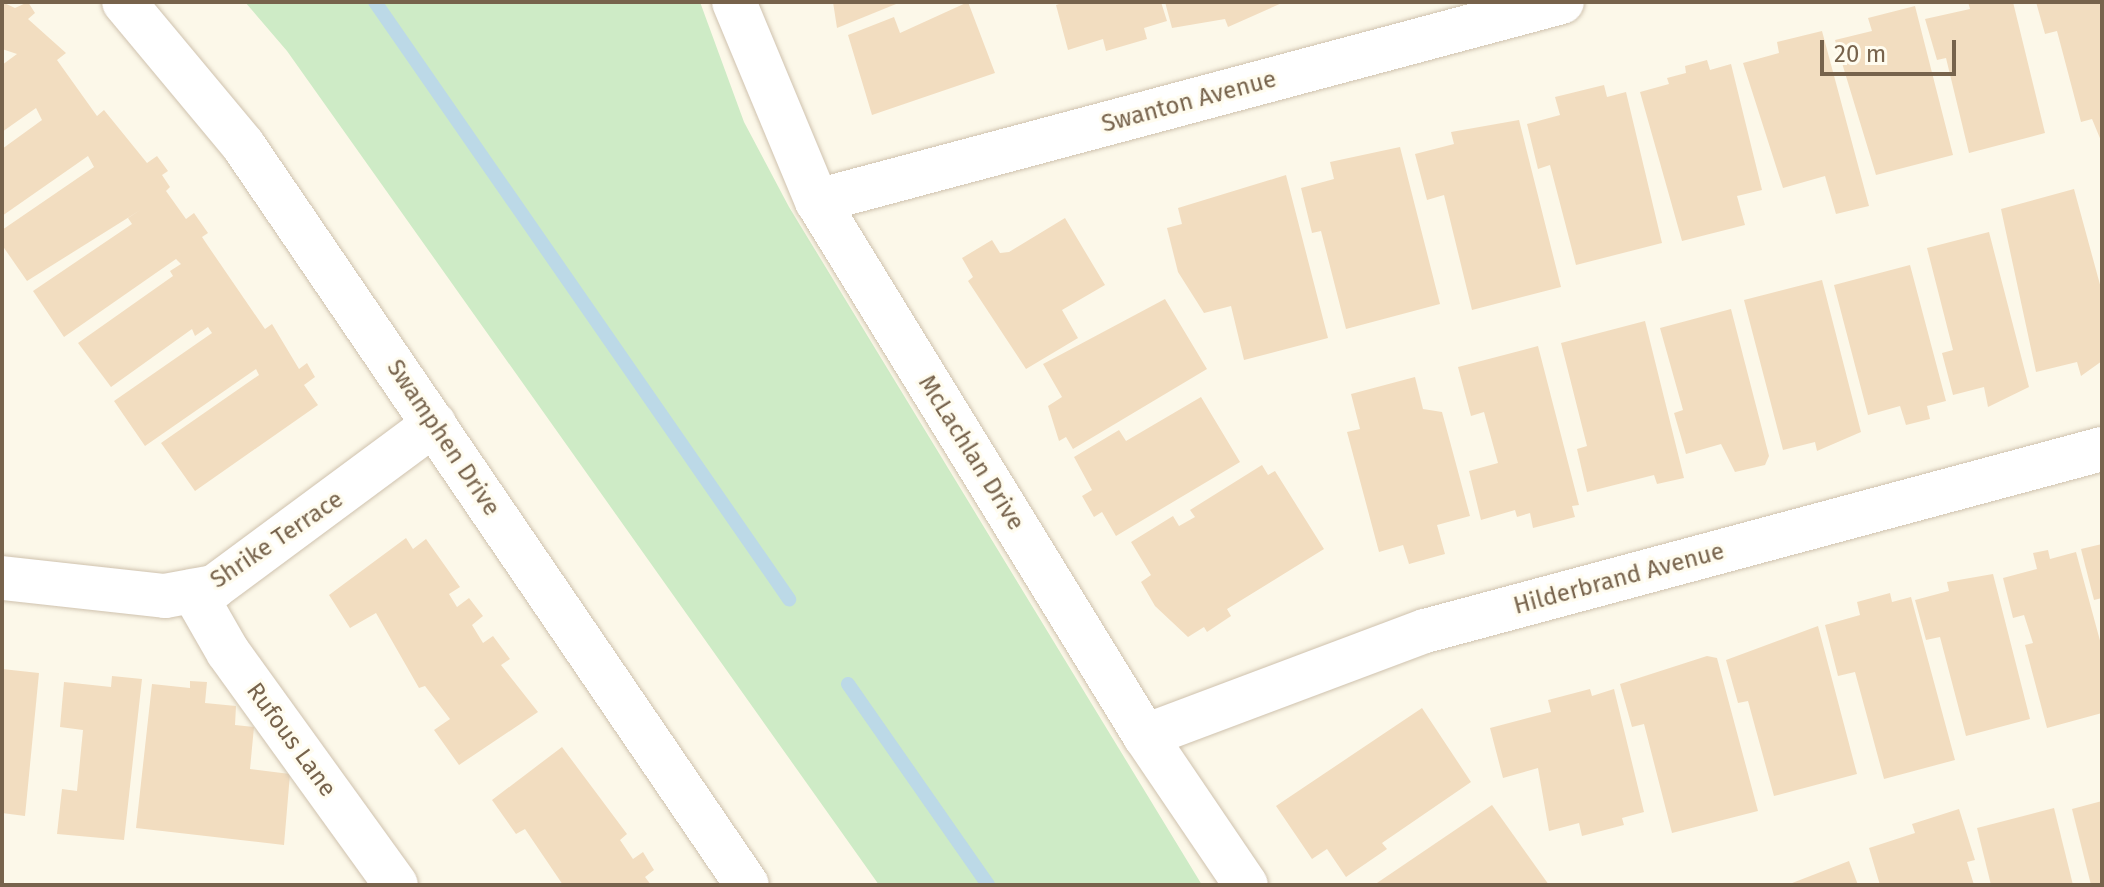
<!DOCTYPE html>
<html>
<head>
<meta charset="utf-8">
<style>
  body { margin:0 }
  #map { position:relative; width:2104px; height:887px; overflow:hidden; background:#fcf8e9; font-family:"Fira Sans",sans-serif }
  div>[style] { position:absolute }
  .green>* { inset:0; background:#ceebc6 }
  .stream>* { height:14px; margin:-7px; padding:0 7px; transform-origin:7px; border-radius:7px; background:#bcd9e7 }
  .building>* { inset:0; background:#f2ddc0 }
  .roads { filter:drop-shadow(0 0 2px #cfc2ae) drop-shadow(0 0 2px #cfc2ae) }
  .minor>* { height:44px; margin:-22px; padding:0 22px; transform-origin:22px; border-radius:22px; background:#fff }
  span { translate:-50% -50%; white-space:nowrap; text-align:center; line-height:1.15; -webkit-text-stroke:6px #fffcef; paint-order:stroke }
  .street-label { font-size:24px; color:#77634c }
  .frame { position:absolute; inset:0; border:4px solid #77634c; pointer-events:none }
  .scale { position:absolute; left:1820px; top:40px; width:136px; height:36px; box-sizing:border-box; border:4px solid #77634c; border-top:0; padding-left:10px; font-size:24px; line-height:28px; white-space:nowrap; color:#77634c; -webkit-text-stroke:6px #fffcef; paint-order:stroke }
</style>
</head>
<body>
<div id="map">
  <div class="green">
    <div style="clip-path:polygon(245px 2px,700px 2px,744px 122px,789px 207px,1202px 885px,879px 885px,287px 51px)"></div>
  </div>
  <div class="stream">
    <div style="left:375px;top:2px;width:727px;rotate:55.26deg"></div>
    <div style="left:848px;top:684px;width:245px;rotate:55.1deg"></div>
  </div>
  <div class="building">
    <div style="clip-path:polygon(2px 2px,15px 8px,28px 2px,35px 13px,28px 19px,66px 53px,57px 60px,97px 116px,104px 110px,147px 163px,157px 156px,168px 171px,162px 175px,170px 187px,166px 191px,186px 219px,194px 213px,208px 233px,202px 237px,208px 246px,265px 329px,272px 324px,299px 369px,307px 363px,315px 377px,304px 385px,318px 405px,195px 491px,161px 443px,259px 375px,256px 369px,145px 446px,114px 401px,212px 333px,208px 327px,195px 336px,192px 329px,111px 387px,78px 343px,173px 276px,170px 271px,181px 264px,176px 259px,64px 337px,33px 291px,132px 224px,128px 218px,142px 209px,27px 281px,2px 245px,2px 230px,94px 167px,88px 156px,2px 216px,2px 149px,42px 120px,36px 108px,2px 132px,2px 65px,17px 54px,2px 49px)"></div>
    <div style="clip-path:polygon(833px 2px,901px 2px,837px 28px)"></div>
    <div style="clip-path:polygon(968px 2px,995px 73px,872px 115px,848px 35px,894px 17px,900px 33px)"></div>
    <div style="clip-path:polygon(1065px 2px,1161px 2px,1167px 21px,1144px 28px,1147px 39px,1106px 51px,1103px 39px,1068px 50px,1056px 5px)"></div>
    <div style="clip-path:polygon(1165px 2px,1282px 2px,1282px 3px,1228px 27px,1225px 19px,1172px 28px)"></div>
    <div style="clip-path:polygon(1968px 2px,2013px 2px,2045px 133px,1969px 153px,1946px 58px,1937px 60px,1925px 19px,1970px 9px)"></div>
    <div style="clip-path:polygon(2036px 2px,2102px 2px,2102px 143px,2092px 119px,2081px 122px,2057px 31px,2045px 34px)"></div>
    <div style="clip-path:polygon(1915px 6px,1953px 155px,1876px 175px,1835px 40px,1872px 31px,1868px 18px)"></div>
    <div style="clip-path:polygon(1822px 31px,1869px 206px,1836px 214px,1825px 176px,1783px 188px,1743px 63px,1779px 53px,1777px 42px)"></div>
    <div style="clip-path:polygon(1707px 60px,1710px 70px,1731px 64px,1762px 190px,1737px 196px,1745px 225px,1682px 241px,1640px 92px,1669px 84px,1667px 78px,1686px 73px,1685px 66px)"></div>
    <div style="clip-path:polygon(1604px 85px,1607px 97px,1626px 92px,1662px 243px,1576px 265px,1550px 165px,1538px 169px,1527px 124px,1560px 115px,1555px 97px)"></div>
    <div style="clip-path:polygon(1519px 120px,1561px 287px,1472px 310px,1444px 195px,1427px 200px,1415px 154px,1454px 144px,1451px 132px)"></div>
    <div style="clip-path:polygon(1400px 147px,1440px 304px,1346px 329px,1321px 231px,1312px 233px,1301px 188px,1334px 179px,1330px 162px)"></div>
    <div style="clip-path:polygon(1286px 175px,1328px 338px,1244px 360px,1231px 306px,1204px 313px,1178px 272px,1167px 228px,1182px 224px,1178px 208px)"></div>
    <div style="clip-path:polygon(2074px 189px,2102px 292px,2102px 361px,2081px 376px,2077px 362px,2036px 372px,2001px 209px)"></div>
    <div style="clip-path:polygon(1065px 218px,1105px 285px,1062px 310px,1078px 338px,1026px 369px,968px 281px,973px 277px,962px 258px,992px 240px,1000px 253px,1009px 252px)"></div>
    <div style="clip-path:polygon(1989px 232px,2029px 387px,1988px 407px,1984px 387px,1953px 395px,1942px 353px,1953px 350px,1927px 248px)"></div>
    <div style="clip-path:polygon(1910px 265px,1946px 401px,1927px 406px,1930px 419px,1906px 425px,1900px 406px,1868px 415px,1834px 285px)"></div>
    <div style="clip-path:polygon(1822px 280px,1861px 432px,1817px 451px,1815px 442px,1783px 450px,1744px 300px)"></div>
    <div style="clip-path:polygon(1165px 299px,1207px 369px,1073px 449px,1066px 437px,1059px 441px,1048px 406px,1062px 397px,1043px 364px)"></div>
    <div style="clip-path:polygon(1731px 309px,1769px 456px,1765px 465px,1735px 472px,1721px 444px,1686px 454px,1674px 413px,1683px 410px,1660px 328px)"></div>
    <div style="clip-path:polygon(1645px 321px,1684px 478px,1657px 484px,1654px 475px,1587px 492px,1577px 449px,1587px 446px,1561px 343px)"></div>
    <div style="clip-path:polygon(1538px 346px,1579px 505px,1572px 506px,1575px 517px,1533px 528px,1530px 513px,1517px 517px,1515px 510px,1481px 520px,1469px 471px,1498px 463px,1484px 412px,1471px 416px,1458px 367px)"></div>
    <div style="clip-path:polygon(1415px 377px,1423px 409px,1442px 412px,1470px 516px,1437px 525px,1445px 554px,1409px 564px,1403px 545px,1379px 552px,1347px 432px,1360px 429px,1351px 394px)"></div>
    <div style="clip-path:polygon(1201px 397px,1240px 462px,1116px 536px,1102px 512px,1094px 517px,1082px 496px,1092px 490px,1074px 457px,1119px 430px,1126px 441px)"></div>
    <div style="clip-path:polygon(1262px 465px,1268px 475px,1275px 471px,1324px 549px,1227px 609px,1231px 616px,1207px 632px,1204px 627px,1188px 637px,1155px 606px,1141px 582px,1151px 575px,1131px 542px,1173px 516px,1179px 526px,1195px 517px,1190px 510px)"></div>
    <div style="clip-path:polygon(406px 538px,413px 549px,426px 539px,460px 587px,449px 594px,457px 607px,469px 598px,483px 616px,472px 625px,483px 643px,493px 636px,510px 659px,501px 665px,538px 712px,459px 765px,434px 730px,450px 719px,425px 686px,419px 688px,376px 613px,350px 628px,329px 595px)"></div>
    <div style="clip-path:polygon(2102px 544px,2102px 598px,2094px 600px,2081px 549px)"></div>
    <div style="clip-path:polygon(2048px 550px,2050px 559px,2076px 552px,2102px 648px,2102px 713px,2047px 728px,2025px 645px,2033px 643px,2024px 615px,2013px 618px,2003px 578px,2037px 569px,2033px 553px)"></div>
    <div style="clip-path:polygon(1993px 574px,2030px 719px,1966px 736px,1940px 637px,1926px 640px,1915px 600px,1949px 591px,1947px 582px)"></div>
    <div style="clip-path:polygon(1890px 593px,1892px 602px,1911px 597px,1955px 760px,1884px 779px,1855px 672px,1838px 676px,1825px 625px,1860px 615px,1857px 602px)"></div>
    <div style="clip-path:polygon(1818px 626px,1857px 774px,1774px 796px,1748px 701px,1738px 703px,1726px 660px)"></div>
    <div style="clip-path:polygon(1707px 656px,1717px 658px,1758px 811px,1672px 833px,1644px 724px,1632px 727px,1620px 684px)"></div>
    <div style="clip-path:polygon(2px 669px,39px 673px,25px 816px,2px 813px)"></div>
    <div style="clip-path:polygon(112px 676px,142px 679px,124px 840px,57px 834px,62px 789px,77px 791px,83px 730px,60px 727px,64px 682px,111px 687px)"></div>
    <div style="clip-path:polygon(190px 681px,207px 682px,205px 703px,236px 706px,235px 725px,254px 727px,250px 769px,290px 774px,284px 845px,136px 828px,152px 684px,190px 688px)"></div>
    <div style="clip-path:polygon(1590px 689px,1592px 696px,1614px 689px,1644px 812px,1622px 818px,1624px 825px,1582px 836px,1579px 823px,1549px 831px,1538px 768px,1503px 778px,1490px 728px,1551px 712px,1548px 700px)"></div>
    <div style="clip-path:polygon(1422px 708px,1471px 782px,1382px 843px,1387px 849px,1346px 877px,1327px 849px,1312px 859px,1276px 806px)"></div>
    <div style="clip-path:polygon(562px 747px,627px 834px,620px 840px,633px 859px,643px 852px,654px 870px,645px 877px,651px 885px,563px 885px,525px 829px,516px 834px,492px 800px)"></div>
    <div style="clip-path:polygon(2102px 801px,2102px 885px,2091px 885px,2072px 809px)"></div>
    <div style="clip-path:polygon(1492px 805px,1549px 885px,1374px 885px)"></div>
    <div style="clip-path:polygon(2054px 808px,2073px 885px,1991px 885px,1977px 828px)"></div>
    <div style="clip-path:polygon(1959px 809px,1975px 860px,1967px 862px,1974px 885px,1880px 885px,1869px 848px,1915px 833px,1912px 824px)"></div>
    <div style="clip-path:polygon(1849px 861px,1858px 885px,1787px 885px)"></div>
  </div>
  <div class="roads">
    <div class="minor">
      <div style="left:124px;top:2px;width:186px;rotate:50.2deg"></div>
      <div style="left:243px;top:145px;width:895px;rotate:55.74deg"></div>
      <div style="left:734px;top:2px;width:216px;rotate:67.4deg"></div>
      <div style="left:817px;top:201px;width:628px;rotate:58.49deg"></div>
      <div style="left:1145px;top:736px;width:180px;rotate:55.9deg"></div>
      <div style="left:817px;top:201px;width:771px;rotate:-14.96deg"></div>
      <div style="left:2px;top:578px;width:164px;rotate:6.3deg"></div>
      <div style="left:165px;top:596px;width:50px;rotate:-10.4deg"></div>
      <div style="left:214px;top:587px;width:274px;rotate:-36.5deg"></div>
      <div style="left:193px;top:591px;width:70px;rotate:60.2deg"></div>
      <div style="left:228px;top:652px;width:287px;rotate:54.2deg"></div>
      <div style="left:1145px;top:736px;width:299px;rotate:-20.6deg"></div>
      <div style="left:1425px;top:631px;width:701px;rotate:-15.05deg"></div>
    </div>
  </div>
  <div class="street-label">
    <span style="left:1189px;top:102px;rotate:-15deg">Swanton Avenue</span>
    <span style="left:443px;top:438px;rotate:56deg">Swamphen Drive</span>
    <span style="left:971px;top:453px;rotate:58deg">McLachlan Drive</span>
    <span style="left:277px;top:540px;rotate:-34deg">Shrike Terrace</span>
    <span style="left:1619px;top:579px;rotate:-15deg">Hilderbrand Avenue</span>
    <span style="left:291px;top:740px;rotate:54deg">Rufous Lane</span>
  </div>
  <div class="frame"></div>
  <div class="scale">20 m</div>
</div>
</body>
</html>
